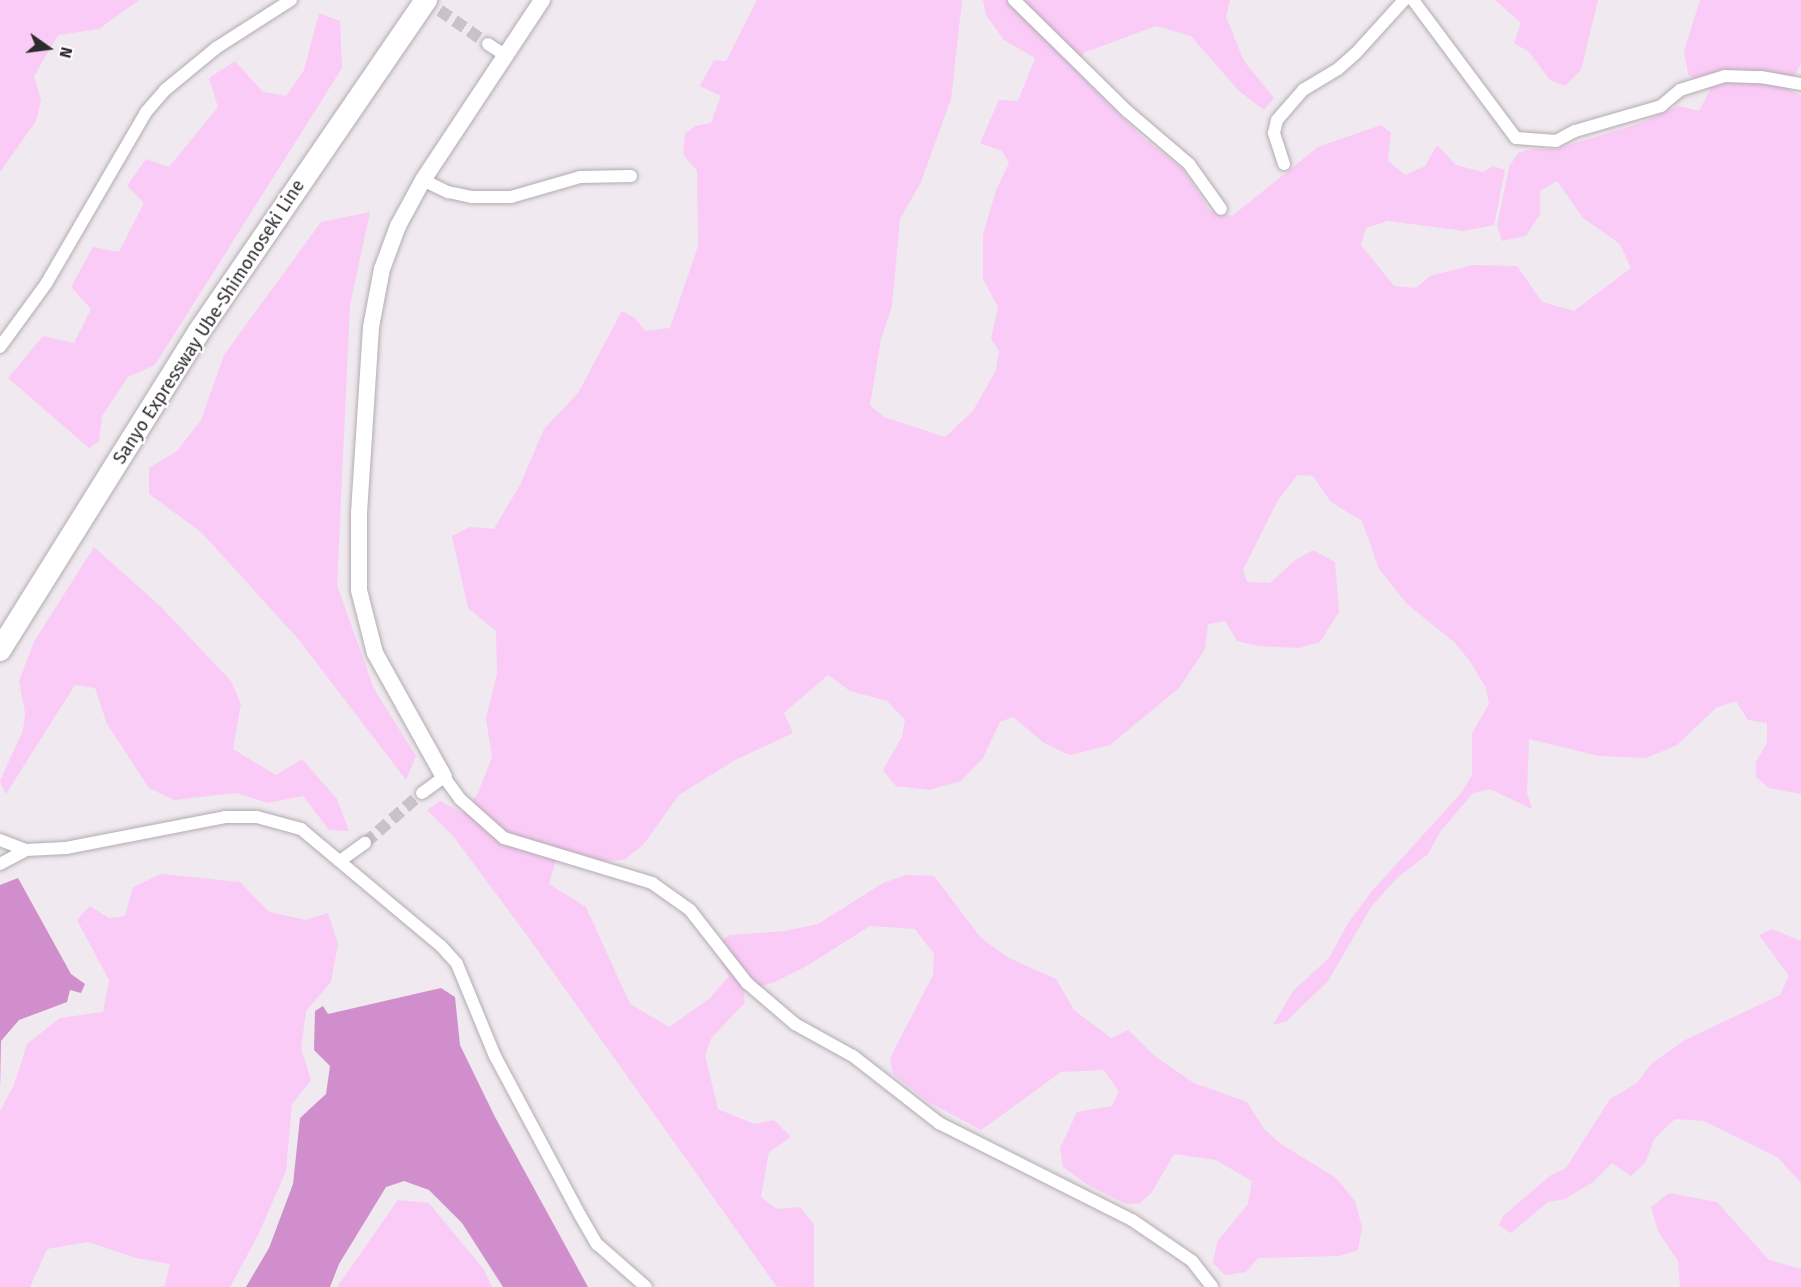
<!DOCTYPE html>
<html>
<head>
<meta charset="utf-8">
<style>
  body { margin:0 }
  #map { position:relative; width:1801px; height:1287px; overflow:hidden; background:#f0e9ef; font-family:"Fira Sans",sans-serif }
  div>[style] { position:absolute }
  .green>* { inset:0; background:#facbf6 }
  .water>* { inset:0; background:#d18ecd }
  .minor-tunnel>* { height:12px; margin-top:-6px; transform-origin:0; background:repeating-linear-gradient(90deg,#c9c3c8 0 12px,transparent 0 18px) }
  .roads { filter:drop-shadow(0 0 2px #b2acb1) drop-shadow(0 0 2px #b2acb1) }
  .minor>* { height:12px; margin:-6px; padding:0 6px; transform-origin:6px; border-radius:6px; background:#fff }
  .tertiary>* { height:16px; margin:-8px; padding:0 8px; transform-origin:8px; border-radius:8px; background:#fff }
  .motorway>* { height:22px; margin:-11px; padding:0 11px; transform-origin:11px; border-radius:11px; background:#fff }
  span { translate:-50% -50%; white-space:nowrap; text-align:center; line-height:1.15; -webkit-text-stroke:4.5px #fff; paint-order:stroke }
  .street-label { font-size:18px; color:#2e2b2e }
  .north { position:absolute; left:18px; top:18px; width:60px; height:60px; -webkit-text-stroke:4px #fff; paint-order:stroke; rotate:104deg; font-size:16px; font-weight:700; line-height:24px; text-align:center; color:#2e2b2e }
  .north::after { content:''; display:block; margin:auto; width:21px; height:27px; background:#2e2b2e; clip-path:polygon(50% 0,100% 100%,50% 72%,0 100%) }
</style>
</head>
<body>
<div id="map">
  <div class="green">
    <div style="clip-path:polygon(0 0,139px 0,99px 29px,58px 35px,34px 76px,41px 100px,36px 121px,0 172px)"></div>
    <div style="clip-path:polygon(757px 0,962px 0,951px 99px,921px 182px,900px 219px,892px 306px,881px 339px,870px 405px,884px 417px,945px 437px,973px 411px,996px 370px,999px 351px,991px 339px,998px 307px,983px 279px,983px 235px,996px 190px,1009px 163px,1002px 151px,980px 143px,999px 100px,1018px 101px,1035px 58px,1004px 40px,986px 15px,983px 0,1230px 0,1226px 17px,1244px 61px,1274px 98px,1264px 110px,1239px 91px,1191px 36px,1156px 26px,1083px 53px,1078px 73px,1142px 137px,1182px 168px,1210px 211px,1232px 216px,1318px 147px,1381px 125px,1391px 133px,1388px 161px,1405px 175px,1425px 166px,1437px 145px,1456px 165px,1483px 172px,1493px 166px,1505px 170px,1494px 225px,1464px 231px,1388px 221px,1366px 228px,1361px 245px,1394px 286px,1416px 288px,1430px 276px,1473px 265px,1517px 266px,1542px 302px,1574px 311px,1631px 268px,1620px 244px,1583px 218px,1557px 181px,1540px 191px,1540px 214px,1526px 236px,1502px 241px,1497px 226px,1509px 167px,1518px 153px,1531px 149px,1555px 149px,1638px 124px,1678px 106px,1699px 111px,1710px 90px,1688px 74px,1684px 51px,1700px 0,1801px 0,1801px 63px,1788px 89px,1801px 96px,1801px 794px,1769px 788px,1756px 777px,1756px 762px,1767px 743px,1767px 723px,1748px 720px,1736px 701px,1716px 708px,1677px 745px,1646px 758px,1599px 756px,1529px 739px,1527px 793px,1532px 809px,1490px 789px,1473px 793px,1440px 832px,1428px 854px,1398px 877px,1371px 907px,1328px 981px,1287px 1021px,1273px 1025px,1293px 991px,1329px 958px,1348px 923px,1372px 891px,1462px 792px,1472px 775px,1472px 733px,1489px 704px,1486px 688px,1469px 660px,1454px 642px,1407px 604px,1379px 569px,1362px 521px,1331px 502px,1313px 476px,1297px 475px,1277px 502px,1243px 570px,1247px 582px,1270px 583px,1294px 561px,1313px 550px,1335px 562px,1339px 612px,1320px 642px,1299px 648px,1258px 646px,1237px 641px,1225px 621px,1208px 624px,1205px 649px,1179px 688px,1110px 745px,1070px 755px,1044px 743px,1013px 717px,1000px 722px,983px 758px,961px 781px,929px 790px,896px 786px,883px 770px,902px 737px,905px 720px,887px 701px,850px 691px,828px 675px,784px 713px,793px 733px,735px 760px,679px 795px,643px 845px,624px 860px,601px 861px,559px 849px,549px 884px,586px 907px,630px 1004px,669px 1027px,709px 999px,729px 976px,713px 948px,729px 935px,785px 931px,818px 924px,883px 883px,906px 875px,934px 876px,981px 938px,1009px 958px,1056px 979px,1074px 1010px,1111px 1038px,1128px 1030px,1156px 1057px,1194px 1083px,1247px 1102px,1264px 1129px,1281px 1144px,1336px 1178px,1355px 1201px,1362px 1227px,1358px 1250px,1338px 1256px,1258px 1258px,1246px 1272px,1225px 1275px,1213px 1263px,1217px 1242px,1248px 1204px,1252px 1181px,1216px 1160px,1174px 1154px,1152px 1192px,1140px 1203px,1126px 1204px,1088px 1185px,1063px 1167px,1060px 1148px,1077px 1112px,1112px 1106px,1119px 1092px,1104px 1070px,1061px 1072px,981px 1130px,927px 1101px,893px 1074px,890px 1058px,933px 975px,934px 954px,915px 929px,870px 926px,805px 967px,775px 982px,744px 991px,745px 1003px,712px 1037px,705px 1055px,718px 1109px,754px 1124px,774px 1120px,791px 1137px,769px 1152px,761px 1197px,777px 1209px,800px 1207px,814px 1224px,814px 1287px,777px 1287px,526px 934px,453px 836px,427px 810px,440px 801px,463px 813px,478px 793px,492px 758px,486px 718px,497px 674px,496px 631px,468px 608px,452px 536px,470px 527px,494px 529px,521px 483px,544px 429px,578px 393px,622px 311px,635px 318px,645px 331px,670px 328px,698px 246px,697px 171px,683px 154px,685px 134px,695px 126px,711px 123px,721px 96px,700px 86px,714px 60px,726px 61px)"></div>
    <div style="clip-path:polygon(1495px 0,1598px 0,1581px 70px,1565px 86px,1550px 80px,1529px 52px,1514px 43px,1521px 23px)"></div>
    <div style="clip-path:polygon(319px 13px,340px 21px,342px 68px,155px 365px,128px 377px,102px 416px,99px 441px,89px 448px,8px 378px,43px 336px,74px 343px,91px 309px,71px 287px,93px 247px,119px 252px,144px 203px,127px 186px,146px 159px,169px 167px,218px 107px,209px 78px,235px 61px,263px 92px,286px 96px,304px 70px)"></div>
    <div style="clip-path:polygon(370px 212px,350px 305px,337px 585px,374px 689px,416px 756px,406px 780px,299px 640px,201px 532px,149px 494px,149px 468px,177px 451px,201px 420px,224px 355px,321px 222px)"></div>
    <div style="clip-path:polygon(94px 547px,160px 606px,231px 681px,241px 704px,233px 749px,276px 775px,302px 759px,337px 799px,349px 831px,329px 830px,303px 796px,268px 803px,236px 793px,174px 800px,149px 788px,107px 724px,95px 688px,75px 685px,6px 794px,0 781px,23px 730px,25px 713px,19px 681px,35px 640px)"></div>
    <div style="clip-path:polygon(161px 874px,240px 882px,269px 912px,306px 920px,328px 913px,338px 944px,331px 982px,306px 1011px,301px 1048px,311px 1080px,292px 1104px,286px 1171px,258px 1235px,230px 1287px,161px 1287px,165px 1285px,170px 1264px,136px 1258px,88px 1242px,47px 1249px,30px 1287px,0 1287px,0 1111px,14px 1085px,27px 1044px,60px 1018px,103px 1012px,109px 980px,77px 920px,90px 906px,109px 918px,125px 916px,133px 887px)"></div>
    <div style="clip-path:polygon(1772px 929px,1801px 941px,1801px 1183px,1777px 1157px,1704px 1121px,1675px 1119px,1655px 1138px,1645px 1163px,1631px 1176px,1612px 1163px,1593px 1182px,1565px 1199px,1548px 1202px,1511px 1233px,1499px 1225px,1503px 1216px,1551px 1175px,1566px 1168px,1610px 1099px,1637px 1083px,1651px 1064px,1685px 1040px,1780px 995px,1789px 976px,1759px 935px)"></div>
    <div style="clip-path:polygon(1669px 1193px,1717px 1202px,1769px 1260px,1801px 1269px,1801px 1287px,1680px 1287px,1678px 1261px,1658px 1231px,1651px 1207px)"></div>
    <div style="clip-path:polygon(398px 1200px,429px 1203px,484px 1270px,492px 1287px,337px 1287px)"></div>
  </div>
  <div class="water">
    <div style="clip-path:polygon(18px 878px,71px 974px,85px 984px,81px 993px,70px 990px,67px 1002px,19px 1020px,1px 1041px,0 1089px,0 885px)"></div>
    <div style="clip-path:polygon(441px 988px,455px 997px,460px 1045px,495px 1117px,588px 1287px,503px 1287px,462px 1223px,429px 1190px,404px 1181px,386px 1187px,339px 1264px,330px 1287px,246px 1287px,269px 1248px,293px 1184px,300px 1118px,326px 1094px,330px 1066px,314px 1050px,315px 1011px,323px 1006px,328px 1014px)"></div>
  </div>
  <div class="minor-tunnel">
    <div style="left:425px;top:0;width:77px;rotate:34.9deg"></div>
    <div style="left:365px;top:843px;width:76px;rotate:-41.3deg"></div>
  </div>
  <div class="roads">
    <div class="minor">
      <div style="left:1014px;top:0;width:158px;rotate:44.5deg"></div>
      <div style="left:1127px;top:111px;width:82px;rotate:40.5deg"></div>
      <div style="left:1189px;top:164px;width:55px;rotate:54.6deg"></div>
      <div style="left:1413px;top:0;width:172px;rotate:53.3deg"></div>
      <div style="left:1516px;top:138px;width:40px;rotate:4.3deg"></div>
      <div style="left:1556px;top:141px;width:21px;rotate:-28deg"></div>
      <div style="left:1575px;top:131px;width:90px;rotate:-16.2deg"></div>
      <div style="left:1661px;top:106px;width:25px;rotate:-40deg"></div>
      <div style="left:1680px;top:90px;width:47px;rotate:-17.3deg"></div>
      <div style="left:1725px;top:76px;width:36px;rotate:2deg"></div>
      <div style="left:1761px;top:77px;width:41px;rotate:9.9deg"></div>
      <div style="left:488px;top:44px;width:20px;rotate:33deg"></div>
      <div style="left:1284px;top:164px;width:33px;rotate:-108deg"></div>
      <div style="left:1274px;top:133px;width:13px;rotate:-77deg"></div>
      <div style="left:1277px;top:120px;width:40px;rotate:-49deg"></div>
      <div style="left:1303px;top:90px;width:41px;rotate:-31deg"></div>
      <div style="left:1338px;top:69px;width:24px;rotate:-42deg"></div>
      <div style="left:1356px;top:53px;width:72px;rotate:-47.8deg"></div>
      <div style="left:423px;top:180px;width:28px;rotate:26deg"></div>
      <div style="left:448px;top:192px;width:25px;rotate:12deg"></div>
      <div style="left:472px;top:197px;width:39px"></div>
      <div style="left:511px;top:197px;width:72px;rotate:-16.2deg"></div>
      <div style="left:580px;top:177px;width:51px;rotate:-1.1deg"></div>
      <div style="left:0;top:347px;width:78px;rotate:-53.9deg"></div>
      <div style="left:46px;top:284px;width:199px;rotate:-59.8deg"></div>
      <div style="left:146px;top:112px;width:29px;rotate:-49deg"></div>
      <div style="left:165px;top:90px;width:66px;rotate:-39.5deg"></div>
      <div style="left:216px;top:48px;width:89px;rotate:-32.6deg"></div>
      <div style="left:422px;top:793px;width:27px;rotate:-36deg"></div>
      <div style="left:444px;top:777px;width:27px;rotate:54deg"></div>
      <div style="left:460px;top:799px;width:59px;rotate:41.6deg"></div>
      <div style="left:504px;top:838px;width:155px;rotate:16.9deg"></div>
      <div style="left:652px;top:883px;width:47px;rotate:35.4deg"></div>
      <div style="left:690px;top:910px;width:93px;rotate:52deg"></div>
      <div style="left:747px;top:983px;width:63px;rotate:40.5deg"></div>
      <div style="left:795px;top:1024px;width:66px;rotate:28.9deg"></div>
      <div style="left:853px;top:1056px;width:109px;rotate:37.9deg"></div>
      <div style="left:939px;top:1123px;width:216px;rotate:26.7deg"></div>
      <div style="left:1132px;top:1220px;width:73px;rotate:34.3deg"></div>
      <div style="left:1192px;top:1261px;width:33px;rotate:52deg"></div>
      <div style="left:0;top:840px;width:28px;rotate:21deg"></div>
      <div style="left:26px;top:850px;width:40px;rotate:-2.9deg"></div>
      <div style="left:66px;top:848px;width:162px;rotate:-11deg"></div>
      <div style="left:225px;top:817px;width:32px"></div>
      <div style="left:257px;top:817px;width:46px;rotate:15.3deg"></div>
      <div style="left:301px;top:829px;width:182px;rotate:39.9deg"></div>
      <div style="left:441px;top:946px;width:24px;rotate:48deg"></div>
      <div style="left:457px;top:964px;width:100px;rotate:67.6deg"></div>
      <div style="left:495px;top:1056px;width:180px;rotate:61.9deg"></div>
      <div style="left:580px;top:1215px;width:34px;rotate:60deg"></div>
      <div style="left:597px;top:1244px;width:65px;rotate:41.3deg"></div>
      <div style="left:340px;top:861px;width:31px;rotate:-36deg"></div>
      <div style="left:0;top:864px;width:30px;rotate:-28deg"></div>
    </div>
    <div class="tertiary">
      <div style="left:444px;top:777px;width:142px;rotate:-119.1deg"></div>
      <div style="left:375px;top:653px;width:65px;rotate:-104.3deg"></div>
      <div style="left:359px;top:590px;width:77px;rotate:-90deg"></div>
      <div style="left:359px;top:513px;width:186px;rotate:-86.3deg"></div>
      <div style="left:371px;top:327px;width:59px;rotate:-79.3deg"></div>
      <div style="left:382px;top:269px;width:46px;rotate:-69.6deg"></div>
      <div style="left:398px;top:226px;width:52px;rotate:-61.5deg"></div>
      <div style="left:423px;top:180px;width:216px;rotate:-56.5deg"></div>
    </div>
    <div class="motorway">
      <div style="left:0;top:650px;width:374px;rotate:-58deg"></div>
      <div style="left:198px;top:333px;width:404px;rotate:-55.6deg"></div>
    </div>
  </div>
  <div class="street-label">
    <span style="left:209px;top:322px;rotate:-57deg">Sanyo Expressway Ube-Shimonoseki Line</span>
  </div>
  <div class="north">N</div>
</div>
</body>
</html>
